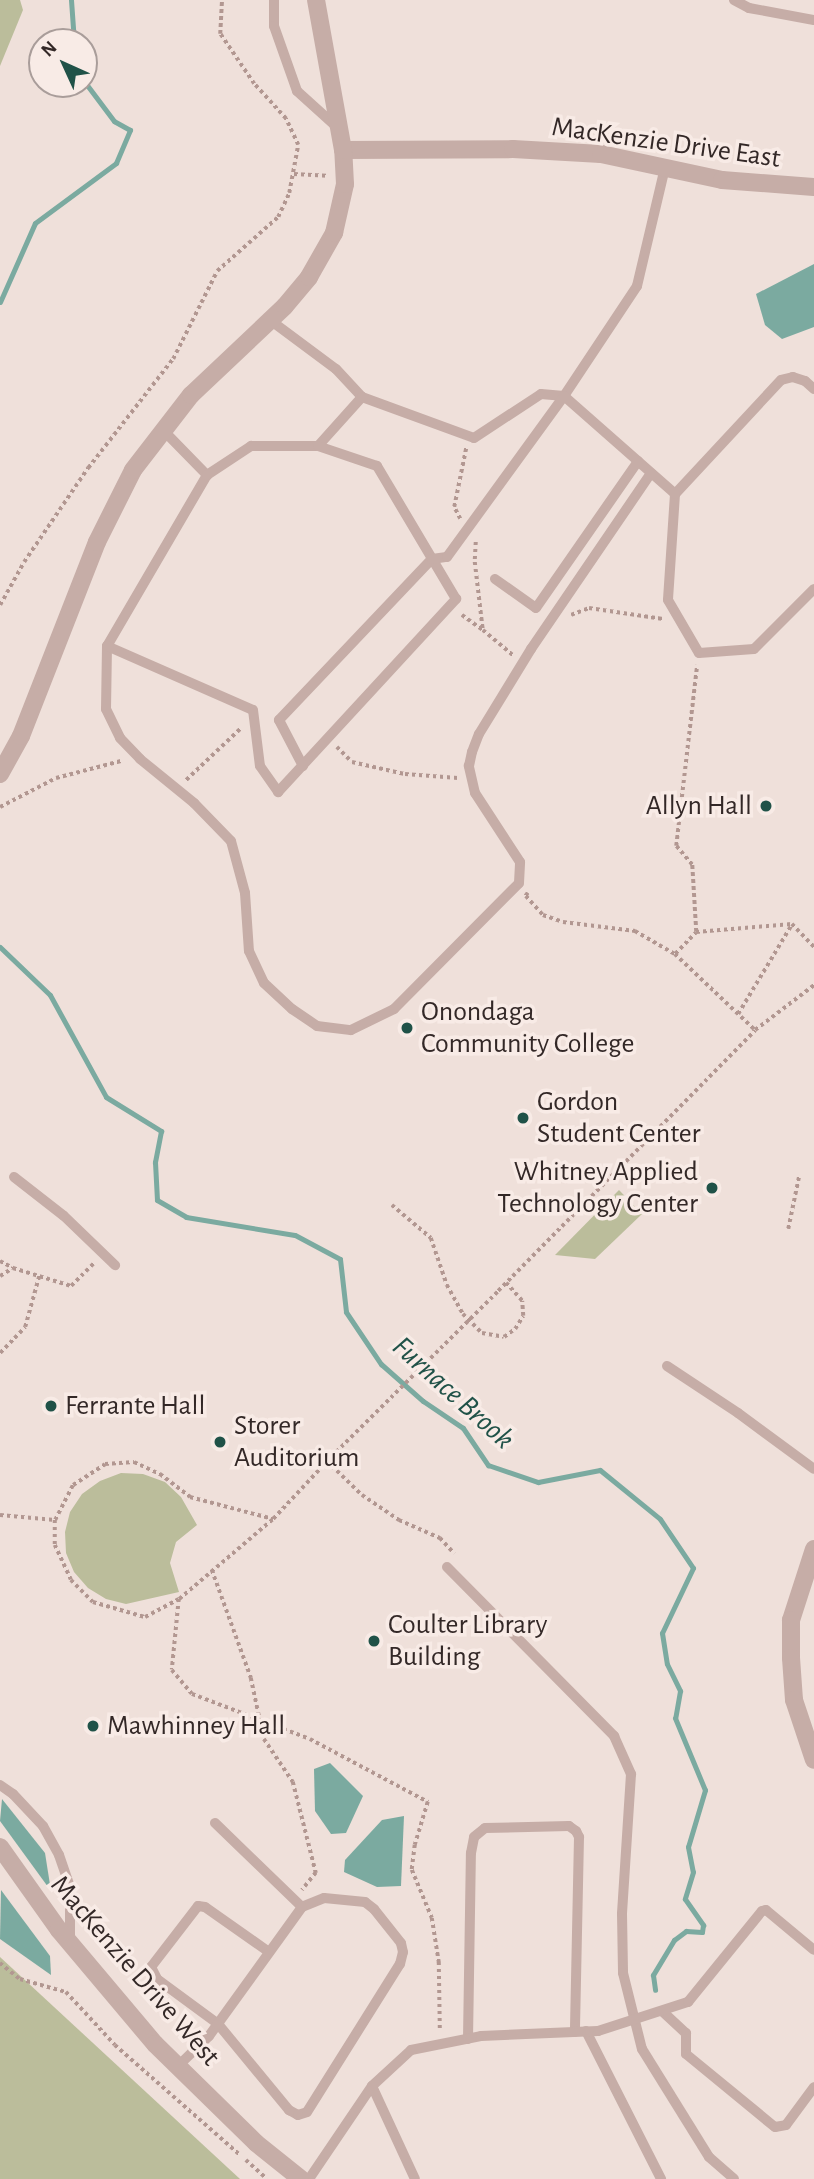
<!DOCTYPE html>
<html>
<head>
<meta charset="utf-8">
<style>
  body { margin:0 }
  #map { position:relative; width:814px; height:2179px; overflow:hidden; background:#efe0da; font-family:"Alegreya Sans",sans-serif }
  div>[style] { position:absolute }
  .green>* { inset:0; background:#bbbd9b }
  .water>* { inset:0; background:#7baaa0 }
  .stream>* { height:5px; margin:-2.5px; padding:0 2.5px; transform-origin:2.5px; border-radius:2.5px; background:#7baaa0 }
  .path>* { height:3.5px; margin-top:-1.75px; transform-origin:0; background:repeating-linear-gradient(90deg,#b29791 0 3.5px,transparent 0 7px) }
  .service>* { height:10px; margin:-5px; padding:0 5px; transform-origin:5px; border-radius:5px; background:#c6ada7 }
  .minor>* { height:18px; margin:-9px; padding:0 9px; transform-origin:9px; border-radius:9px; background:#c6ada7 }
  .path-bridge>* { height:3.5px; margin-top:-1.75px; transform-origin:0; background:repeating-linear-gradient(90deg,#b29791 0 3.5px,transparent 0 7px) }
  .dots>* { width:19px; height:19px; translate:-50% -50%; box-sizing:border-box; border:4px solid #f8ebe6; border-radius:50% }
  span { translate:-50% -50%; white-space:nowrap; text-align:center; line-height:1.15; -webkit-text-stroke:7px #f8ebe6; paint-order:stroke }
  .street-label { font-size:28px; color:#332827 }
  .poi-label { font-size:28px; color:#332827 }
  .right { translate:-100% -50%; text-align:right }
  .left { translate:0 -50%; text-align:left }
  .water-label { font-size:30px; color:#205248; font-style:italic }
  .north { position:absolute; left:28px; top:28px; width:70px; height:70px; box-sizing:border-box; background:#f8ebe6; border:2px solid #a99d9a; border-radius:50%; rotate:315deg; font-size:19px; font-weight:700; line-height:28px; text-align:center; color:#332827 }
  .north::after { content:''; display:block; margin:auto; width:24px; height:32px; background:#205248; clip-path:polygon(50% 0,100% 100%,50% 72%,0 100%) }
</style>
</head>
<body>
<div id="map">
  <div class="green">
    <div style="clip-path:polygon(0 0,20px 0,23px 10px,0 66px)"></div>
    <div style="clip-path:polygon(619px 1190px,642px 1214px,595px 1259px,555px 1255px)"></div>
    <div style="clip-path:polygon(121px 1473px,143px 1474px,165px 1482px,181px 1497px,197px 1525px,176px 1542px,170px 1563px,179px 1592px,126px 1604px,106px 1599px,88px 1588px,74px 1572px,66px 1553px,65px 1532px,70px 1512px,82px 1494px,100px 1481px)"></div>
    <div style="clip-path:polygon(0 1957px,240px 2179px,0 2179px)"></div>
  </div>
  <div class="water">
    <div style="clip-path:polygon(814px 264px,814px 327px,782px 339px,765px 325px,756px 294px)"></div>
    <div style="clip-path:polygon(330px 1763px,363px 1796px,346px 1833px,331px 1834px,315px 1811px,314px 1769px)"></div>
    <div style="clip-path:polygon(2px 1799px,45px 1853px,51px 1891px,0 1821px)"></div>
    <div style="clip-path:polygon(404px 1816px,401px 1886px,377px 1887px,344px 1872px,345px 1860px,382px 1820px)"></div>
    <div style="clip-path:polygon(1px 1890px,50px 1956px,51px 1975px,0 1939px)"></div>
  </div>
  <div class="stream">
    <div style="left:71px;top:0;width:42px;rotate:85.9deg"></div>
    <div style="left:0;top:302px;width:86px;rotate:-66.1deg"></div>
    <div style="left:35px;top:223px;width:101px;rotate:-36.5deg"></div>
    <div style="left:116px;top:163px;width:36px;rotate:-67deg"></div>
    <div style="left:130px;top:130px;width:18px;rotate:-151deg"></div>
    <div style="left:114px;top:121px;width:50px;rotate:-126.9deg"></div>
    <div style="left:0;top:947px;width:69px;rotate:43.8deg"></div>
    <div style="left:50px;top:995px;width:116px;rotate:61.2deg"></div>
    <div style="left:106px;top:1097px;width:65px;rotate:31.7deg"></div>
    <div style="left:161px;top:1131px;width:32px;rotate:101deg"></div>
    <div style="left:155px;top:1162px;width:38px;rotate:87deg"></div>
    <div style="left:157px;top:1200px;width:34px;rotate:30deg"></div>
    <div style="left:186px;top:1217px;width:110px;rotate:9.4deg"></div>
    <div style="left:295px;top:1235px;width:51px;rotate:28.1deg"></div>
    <div style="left:340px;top:1259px;width:53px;rotate:83.5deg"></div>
    <div style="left:346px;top:1312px;width:63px;rotate:56.1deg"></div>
    <div style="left:381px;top:1364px;width:56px;rotate:41.4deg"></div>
    <div style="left:423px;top:1401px;width:48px;rotate:34deg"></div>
    <div style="left:463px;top:1428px;width:45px;rotate:56deg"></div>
    <div style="left:488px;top:1465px;width:53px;rotate:18.8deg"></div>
    <div style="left:538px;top:1482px;width:63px;rotate:-11deg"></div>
    <div style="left:600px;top:1470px;width:77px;rotate:39.2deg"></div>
    <div style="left:660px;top:1519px;width:59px;rotate:56deg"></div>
    <div style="left:693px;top:1568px;width:72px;rotate:115.5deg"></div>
    <div style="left:662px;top:1633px;width:31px;rotate:81deg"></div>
    <div style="left:667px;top:1664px;width:30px;rotate:64deg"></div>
    <div style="left:680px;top:1691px;width:27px;rotate:100deg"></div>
    <div style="left:675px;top:1718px;width:78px;rotate:67.4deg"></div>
    <div style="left:705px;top:1790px;width:59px;rotate:106.6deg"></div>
    <div style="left:688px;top:1847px;width:25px;rotate:79deg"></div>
    <div style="left:693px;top:1872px;width:28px;rotate:107deg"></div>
    <div style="left:685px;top:1899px;width:32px;rotate:55deg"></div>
    <div style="left:703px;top:1925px;width:7px;rotate:98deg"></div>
    <div style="left:702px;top:1932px;width:16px;rotate:-176deg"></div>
    <div style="left:686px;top:1931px;width:15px;rotate:143deg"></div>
    <div style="left:674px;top:1940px;width:41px;rotate:121deg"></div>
    <div style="left:653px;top:1975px;width:15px;rotate:82deg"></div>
  </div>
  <div class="path">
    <div style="left:294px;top:174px;width:33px;rotate:3deg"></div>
    <div style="left:460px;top:519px;width:13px;rotate:-117deg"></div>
    <div style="left:454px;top:507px;width:60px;rotate:-78.5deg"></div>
    <div style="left:476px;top:542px;width:20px;rotate:93deg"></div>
    <div style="left:475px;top:562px;width:68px;rotate:83.3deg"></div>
    <div style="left:483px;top:630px;width:39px;rotate:40deg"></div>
    <div style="left:0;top:605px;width:49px;rotate:-60.8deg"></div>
    <div style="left:24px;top:562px;width:114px;rotate:-55.8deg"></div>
    <div style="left:88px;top:468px;width:138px;rotate:-52.1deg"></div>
    <div style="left:173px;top:359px;width:98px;rotate:-63.4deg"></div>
    <div style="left:217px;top:271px;width:81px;rotate:-41.5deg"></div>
    <div style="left:278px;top:217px;width:26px;rotate:-65deg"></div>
    <div style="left:289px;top:193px;width:49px;rotate:-79.4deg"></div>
    <div style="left:298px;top:145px;width:29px;rotate:-115deg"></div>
    <div style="left:286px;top:119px;width:47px;rotate:-132.4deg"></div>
    <div style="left:254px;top:84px;width:60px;rotate:-124.2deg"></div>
    <div style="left:220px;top:34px;width:34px;rotate:-87deg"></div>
    <div style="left:462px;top:615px;width:26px;rotate:36deg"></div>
    <div style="left:571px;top:615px;width:19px;rotate:-21deg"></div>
    <div style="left:589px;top:608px;width:75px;rotate:8.5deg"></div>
    <div style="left:337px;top:747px;width:21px;rotate:45deg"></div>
    <div style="left:352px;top:762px;width:54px;rotate:12.8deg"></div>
    <div style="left:405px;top:774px;width:53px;rotate:4.3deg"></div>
    <div style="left:186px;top:780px;width:76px;rotate:-43.4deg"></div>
    <div style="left:0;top:807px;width:63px;rotate:-27.4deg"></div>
    <div style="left:56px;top:778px;width:67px;rotate:-14.7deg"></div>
    <div style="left:528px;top:893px;width:4px;rotate:124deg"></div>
    <div style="left:526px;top:896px;width:25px;rotate:48deg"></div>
    <div style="left:543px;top:915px;width:21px;rotate:19deg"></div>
    <div style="left:563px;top:922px;width:73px;rotate:7.1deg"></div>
    <div style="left:635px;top:931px;width:46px;rotate:29.9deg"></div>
    <div style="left:675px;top:954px;width:110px;rotate:43.5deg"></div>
    <div style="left:696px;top:932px;width:67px;rotate:-93.4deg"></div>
    <div style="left:692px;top:865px;width:25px;rotate:-130deg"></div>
    <div style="left:676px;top:846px;width:182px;rotate:-83.4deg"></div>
    <div style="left:675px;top:954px;width:30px;rotate:-46deg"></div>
    <div style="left:696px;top:932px;width:96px;rotate:-4.8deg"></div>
    <div style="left:792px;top:924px;width:32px;rotate:46deg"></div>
    <div style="left:738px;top:1014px;width:105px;rotate:-59deg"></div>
    <div style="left:392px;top:1205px;width:51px;rotate:40.2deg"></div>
    <div style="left:431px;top:1238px;width:50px;rotate:71.2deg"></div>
    <div style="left:447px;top:1285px;width:33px;rotate:61deg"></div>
    <div style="left:463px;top:1314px;width:27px;rotate:45deg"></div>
    <div style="left:482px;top:1333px;width:22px;rotate:10deg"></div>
    <div style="left:504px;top:1337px;width:14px;rotate:-36deg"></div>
    <div style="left:515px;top:1329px;width:15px;rotate:-58deg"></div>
    <div style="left:523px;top:1316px;width:15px;rotate:-94deg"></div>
    <div style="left:522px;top:1301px;width:24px;rotate:-132deg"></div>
    <div style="left:788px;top:1229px;width:54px;rotate:-78.3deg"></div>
    <div style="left:0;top:1261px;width:15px;rotate:28deg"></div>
    <div style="left:0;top:1276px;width:15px;rotate:-32deg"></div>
    <div style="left:13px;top:1268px;width:61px;rotate:17.2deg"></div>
    <div style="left:71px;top:1286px;width:34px;rotate:-45deg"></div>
    <div style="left:498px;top:1291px;width:366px;rotate:-45.4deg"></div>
    <div style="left:755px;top:1030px;width:74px;rotate:-37.3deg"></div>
    <div style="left:0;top:1353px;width:36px;rotate:-46deg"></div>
    <div style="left:25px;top:1327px;width:53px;rotate:-74.6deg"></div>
    <div style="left:327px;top:1461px;width:49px;rotate:44.2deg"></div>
    <div style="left:362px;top:1495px;width:45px;rotate:34deg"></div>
    <div style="left:399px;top:1520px;width:45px;rotate:23.7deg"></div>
    <div style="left:440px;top:1538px;width:21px;rotate:47deg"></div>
    <div style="left:0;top:1515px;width:55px;rotate:5.2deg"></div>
    <div style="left:55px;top:1520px;width:39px;rotate:-63deg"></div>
    <div style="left:73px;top:1485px;width:38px;rotate:-33deg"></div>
    <div style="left:105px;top:1464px;width:29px;rotate:-4deg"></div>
    <div style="left:134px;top:1462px;width:29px;rotate:25deg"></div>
    <div style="left:160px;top:1474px;width:38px;rotate:37deg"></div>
    <div style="left:190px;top:1497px;width:86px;rotate:14.8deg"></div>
    <div style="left:273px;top:1519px;width:85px;rotate:-46.9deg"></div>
    <div style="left:55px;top:1520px;width:25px;rotate:90deg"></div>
    <div style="left:55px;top:1545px;width:38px;rotate:65deg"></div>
    <div style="left:71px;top:1580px;width:31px;rotate:45deg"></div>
    <div style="left:93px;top:1602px;width:54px;rotate:16.1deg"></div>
    <div style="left:145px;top:1617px;width:38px;rotate:-28deg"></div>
    <div style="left:179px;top:1599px;width:123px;rotate:-40.4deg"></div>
    <div style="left:212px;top:1570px;width:115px;rotate:70.1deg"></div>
    <div style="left:251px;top:1678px;width:62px;rotate:78deg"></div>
    <div style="left:264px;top:1739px;width:52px;rotate:56deg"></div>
    <div style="left:293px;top:1782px;width:94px;rotate:75.8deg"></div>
    <div style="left:316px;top:1873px;width:22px;rotate:129deg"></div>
    <div style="left:179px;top:1599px;width:71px;rotate:95.6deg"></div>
    <div style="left:172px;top:1670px;width:31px;rotate:50deg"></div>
    <div style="left:192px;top:1694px;width:126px;rotate:20.9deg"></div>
    <div style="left:310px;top:1739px;width:134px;rotate:28.1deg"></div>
    <div style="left:428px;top:1802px;width:45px;rotate:106.8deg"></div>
    <div style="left:415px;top:1845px;width:25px;rotate:97deg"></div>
    <div style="left:412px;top:1870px;width:52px;rotate:67.4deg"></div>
    <div style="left:432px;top:1918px;width:45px;rotate:81deg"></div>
    <div style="left:439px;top:1962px;width:67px;rotate:89.1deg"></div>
    <div style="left:0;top:1963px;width:26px;rotate:39deg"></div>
    <div style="left:20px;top:1979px;width:48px;rotate:15.8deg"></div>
    <div style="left:66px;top:1992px;width:72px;rotate:47.2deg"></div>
    <div style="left:115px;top:2045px;width:167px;rotate:41.3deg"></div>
    <div style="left:246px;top:2160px;width:28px;rotate:42deg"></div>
  </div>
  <div class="service">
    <div style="left:274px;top:0;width:26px;rotate:90deg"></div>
    <div style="left:274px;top:26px;width:69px;rotate:70.5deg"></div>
    <div style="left:297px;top:91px;width:57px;rotate:42.1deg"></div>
    <div style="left:734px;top:0;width:17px;rotate:28deg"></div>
    <div style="left:749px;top:8px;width:66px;rotate:10.5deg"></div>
    <div style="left:270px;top:320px;width:82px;rotate:36.6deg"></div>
    <div style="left:336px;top:369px;width:38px;rotate:47deg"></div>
    <div style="left:814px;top:389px;width:12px;rotate:-138deg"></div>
    <div style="left:805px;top:381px;width:13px;rotate:-162deg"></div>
    <div style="left:793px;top:377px;width:12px;rotate:166deg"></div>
    <div style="left:781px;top:380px;width:156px;rotate:132.9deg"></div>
    <div style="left:675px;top:494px;width:106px;rotate:93.8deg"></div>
    <div style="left:668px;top:600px;width:61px;rotate:59.7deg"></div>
    <div style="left:699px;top:653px;width:55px;rotate:-4.2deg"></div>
    <div style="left:754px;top:649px;width:85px;rotate:-45deg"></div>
    <div style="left:164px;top:431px;width:62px;rotate:45.7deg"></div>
    <div style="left:207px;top:475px;width:198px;rotate:120.3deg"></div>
    <div style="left:107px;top:646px;width:63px;rotate:90.9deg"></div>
    <div style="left:106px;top:709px;width:32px;rotate:64deg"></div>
    <div style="left:120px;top:738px;width:29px;rotate:46deg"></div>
    <div style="left:140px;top:759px;width:70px;rotate:39.2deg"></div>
    <div style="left:194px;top:803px;width:53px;rotate:45.8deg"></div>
    <div style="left:231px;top:841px;width:54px;rotate:74.9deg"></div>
    <div style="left:245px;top:893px;width:58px;rotate:86.1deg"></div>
    <div style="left:249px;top:951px;width:35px;rotate:65deg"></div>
    <div style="left:264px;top:983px;width:38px;rotate:43deg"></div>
    <div style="left:292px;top:1009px;width:30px;rotate:34deg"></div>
    <div style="left:317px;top:1026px;width:34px;rotate:7deg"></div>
    <div style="left:351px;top:1030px;width:48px;rotate:-26deg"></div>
    <div style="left:394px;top:1009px;width:177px;rotate:-45.2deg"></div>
    <div style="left:519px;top:883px;width:21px;rotate:-87deg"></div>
    <div style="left:520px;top:862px;width:82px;rotate:-123.1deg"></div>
    <div style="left:475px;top:793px;width:28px;rotate:-103deg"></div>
    <div style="left:469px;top:766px;width:14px;rotate:-78deg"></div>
    <div style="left:472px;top:752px;width:19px;rotate:-69deg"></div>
    <div style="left:479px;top:734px;width:100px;rotate:-58.5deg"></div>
    <div style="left:531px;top:649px;width:213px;rotate:-55.7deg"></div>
    <div style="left:207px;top:475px;width:53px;rotate:-33.4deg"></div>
    <div style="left:251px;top:446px;width:67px"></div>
    <div style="left:318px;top:446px;width:66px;rotate:-48.1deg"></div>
    <div style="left:362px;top:397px;width:119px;rotate:20.1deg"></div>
    <div style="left:474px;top:438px;width:80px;rotate:-33.3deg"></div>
    <div style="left:541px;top:394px;width:23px;rotate:5deg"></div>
    <div style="left:564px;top:396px;width:132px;rotate:-56.4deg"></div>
    <div style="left:637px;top:286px;width:121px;rotate:-76.7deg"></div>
    <div style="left:495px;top:579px;width:50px;rotate:35.3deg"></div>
    <div style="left:536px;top:608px;width:179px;rotate:-55.2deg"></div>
    <div style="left:107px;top:646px;width:159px;rotate:23.7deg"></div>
    <div style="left:253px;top:710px;width:56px;rotate:82.9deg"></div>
    <div style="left:260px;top:766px;width:32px;rotate:55deg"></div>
    <div style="left:278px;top:792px;width:263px;rotate:-47.3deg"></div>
    <div style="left:456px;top:599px;width:155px;rotate:-120.7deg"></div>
    <div style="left:377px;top:466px;width:62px;rotate:-161.3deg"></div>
    <div style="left:303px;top:766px;width:52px;rotate:-117.6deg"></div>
    <div style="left:279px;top:720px;width:222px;rotate:-46.5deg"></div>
    <div style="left:432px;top:559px;width:15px;rotate:-8deg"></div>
    <div style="left:447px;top:557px;width:199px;rotate:-54deg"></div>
    <div style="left:564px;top:396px;width:148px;rotate:41.4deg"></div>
    <div style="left:14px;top:1177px;width:63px;rotate:38deg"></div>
    <div style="left:64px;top:1216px;width:71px;rotate:43.9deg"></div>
    <div style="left:667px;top:1366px;width:85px;rotate:33.5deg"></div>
    <div style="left:738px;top:1413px;width:94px;rotate:36.4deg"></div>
    <div style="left:447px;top:1567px;width:238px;rotate:45.3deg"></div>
    <div style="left:614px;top:1736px;width:42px;rotate:65.9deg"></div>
    <div style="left:631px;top:1774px;width:140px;rotate:93.7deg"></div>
    <div style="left:622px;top:1914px;width:59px;rotate:89deg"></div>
    <div style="left:623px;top:1973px;width:78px;rotate:76deg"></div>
    <div style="left:642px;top:2049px;width:127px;rotate:58.2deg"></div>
    <div style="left:709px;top:2157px;width:33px;rotate:41deg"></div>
    <div style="left:0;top:1785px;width:16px;rotate:35deg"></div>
    <div style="left:13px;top:1794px;width:44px;rotate:46.8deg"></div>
    <div style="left:43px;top:1826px;width:33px;rotate:61deg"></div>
    <div style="left:59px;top:1855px;width:34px;rotate:71deg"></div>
    <div style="left:70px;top:1887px;width:56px;rotate:90deg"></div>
    <div style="left:269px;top:1952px;width:78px;rotate:-144.9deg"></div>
    <div style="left:205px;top:1907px;width:7px;rotate:-172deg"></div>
    <div style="left:198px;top:1906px;width:77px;rotate:127.6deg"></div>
    <div style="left:151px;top:1967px;width:13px;rotate:63deg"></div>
    <div style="left:157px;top:1979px;width:76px;rotate:36.4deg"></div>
    <div style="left:218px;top:2024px;width:112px;rotate:50.5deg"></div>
    <div style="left:289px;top:2110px;width:10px;rotate:29deg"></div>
    <div style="left:298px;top:2115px;width:9px;rotate:-18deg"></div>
    <div style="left:307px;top:2112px;width:175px;rotate:-57.9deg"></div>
    <div style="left:400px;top:1964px;width:12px;rotate:-76deg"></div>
    <div style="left:403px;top:1952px;width:9px;rotate:-103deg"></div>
    <div style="left:401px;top:1943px;width:43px;rotate:-128.5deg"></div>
    <div style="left:374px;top:1909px;width:11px;rotate:-142deg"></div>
    <div style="left:365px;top:1902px;width:41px;rotate:-174.4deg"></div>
    <div style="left:324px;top:1898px;width:24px;rotate:158deg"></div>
    <div style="left:662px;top:2011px;width:33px;rotate:43deg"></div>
    <div style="left:686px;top:2033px;width:21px;rotate:90deg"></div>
    <div style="left:686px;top:2054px;width:115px;rotate:39.4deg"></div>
    <div style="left:775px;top:2127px;width:11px;rotate:-10deg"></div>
    <div style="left:786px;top:2125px;width:47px;rotate:-53.6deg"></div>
    <div style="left:586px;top:2031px;width:166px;rotate:63.1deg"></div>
    <div style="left:468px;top:2039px;width:186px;rotate:-89.1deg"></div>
    <div style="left:471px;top:1853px;width:16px;rotate:-79deg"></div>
    <div style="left:474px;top:1837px;width:14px;rotate:-39deg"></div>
    <div style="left:485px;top:1828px;width:84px;rotate:-1.4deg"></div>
    <div style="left:569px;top:1826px;width:9px;rotate:36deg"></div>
    <div style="left:576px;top:1831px;width:7px;rotate:63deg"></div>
    <div style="left:579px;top:1837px;width:195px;rotate:91.2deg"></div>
    <div style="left:178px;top:2066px;width:43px;rotate:-44.1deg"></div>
    <div style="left:209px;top:2036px;width:159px;rotate:-54.2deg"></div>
    <div style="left:302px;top:1907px;width:121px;rotate:-136deg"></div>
    <div style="left:372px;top:2086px;width:102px;rotate:65.2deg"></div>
    <div style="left:309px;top:2179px;width:112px;rotate:-55.9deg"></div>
    <div style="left:372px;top:2086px;width:53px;rotate:-42.7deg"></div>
    <div style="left:411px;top:2050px;width:71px;rotate:-11.3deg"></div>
    <div style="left:481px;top:2036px;width:117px;rotate:-2.4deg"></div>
    <div style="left:598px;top:2031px;width:95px;rotate:-17.9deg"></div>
    <div style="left:688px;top:2002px;width:117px;rotate:-50.9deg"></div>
    <div style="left:762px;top:1911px;width:4px;rotate:-14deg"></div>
    <div style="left:766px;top:1910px;width:62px;rotate:39.8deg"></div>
  </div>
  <div class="minor">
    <div style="left:343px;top:150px;width:170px;rotate:-0.3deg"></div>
    <div style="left:513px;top:149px;width:88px;rotate:3.3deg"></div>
    <div style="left:601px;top:154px;width:124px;rotate:12.1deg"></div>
    <div style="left:722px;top:180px;width:92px;rotate:4.4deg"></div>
    <div style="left:0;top:774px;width:43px;rotate:-61.1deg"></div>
    <div style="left:21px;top:736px;width:208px;rotate:-68.6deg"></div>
    <div style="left:97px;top:542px;width:80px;rotate:-63.4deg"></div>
    <div style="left:133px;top:470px;width:95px;rotate:-52.3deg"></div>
    <div style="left:191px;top:395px;width:129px;rotate:-43.4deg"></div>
    <div style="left:285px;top:306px;width:38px;rotate:-50deg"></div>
    <div style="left:309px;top:277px;width:51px;rotate:-60.4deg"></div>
    <div style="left:334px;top:233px;width:50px;rotate:-77.3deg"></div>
    <div style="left:345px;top:184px;width:34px;rotate:-93deg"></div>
    <div style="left:343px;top:150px;width:152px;rotate:-100.2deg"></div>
    <div style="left:814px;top:1549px;width:75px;rotate:107.9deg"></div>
    <div style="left:791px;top:1620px;width:38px;rotate:90deg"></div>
    <div style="left:791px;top:1658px;width:42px;rotate:85.9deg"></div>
    <div style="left:794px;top:1700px;width:63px;rotate:71.6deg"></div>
    <div style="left:0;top:1847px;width:102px;rotate:54.6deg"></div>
    <div style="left:59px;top:1930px;width:149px;rotate:49.9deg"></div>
    <div style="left:155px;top:2044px;width:141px;rotate:44.4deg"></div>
    <div style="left:256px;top:2143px;width:58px;rotate:38.7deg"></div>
  </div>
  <div class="path-bridge">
    <div style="left:331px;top:1457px;width:235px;rotate:-44.8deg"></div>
  </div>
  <div class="dots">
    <div style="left:766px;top:806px;background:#205248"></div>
    <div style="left:407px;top:1028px;background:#205248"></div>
    <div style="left:523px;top:1118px;background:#205248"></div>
    <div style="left:712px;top:1188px;background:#205248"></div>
    <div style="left:51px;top:1406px;background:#205248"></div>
    <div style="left:220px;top:1442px;background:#205248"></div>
    <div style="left:374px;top:1641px;background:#205248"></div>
    <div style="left:93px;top:1726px;background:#205248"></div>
  </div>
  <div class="street-label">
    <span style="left:666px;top:143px;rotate:8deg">MacKenzie Drive East</span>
    <span style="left:135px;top:1971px;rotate:49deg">MacKenzie Drive West</span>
  </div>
  <div class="poi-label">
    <span class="right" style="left:752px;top:806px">Allyn Hall</span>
    <span class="left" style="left:421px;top:1028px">Onondaga<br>Community College</span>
    <span class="left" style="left:537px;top:1118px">Gordon<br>Student Center</span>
    <span class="right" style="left:698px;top:1188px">Whitney Applied<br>Technology Center</span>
    <span class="left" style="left:65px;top:1406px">Ferrante Hall</span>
    <span class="left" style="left:234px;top:1442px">Storer<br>Auditorium</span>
    <span class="left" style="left:388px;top:1641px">Coulter Library<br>Building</span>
    <span class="left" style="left:107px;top:1726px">Mawhinney Hall</span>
  </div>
  <div class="water-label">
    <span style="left:453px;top:1393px;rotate:42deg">Furnace Brook</span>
  </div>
  <div class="north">N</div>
</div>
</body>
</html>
